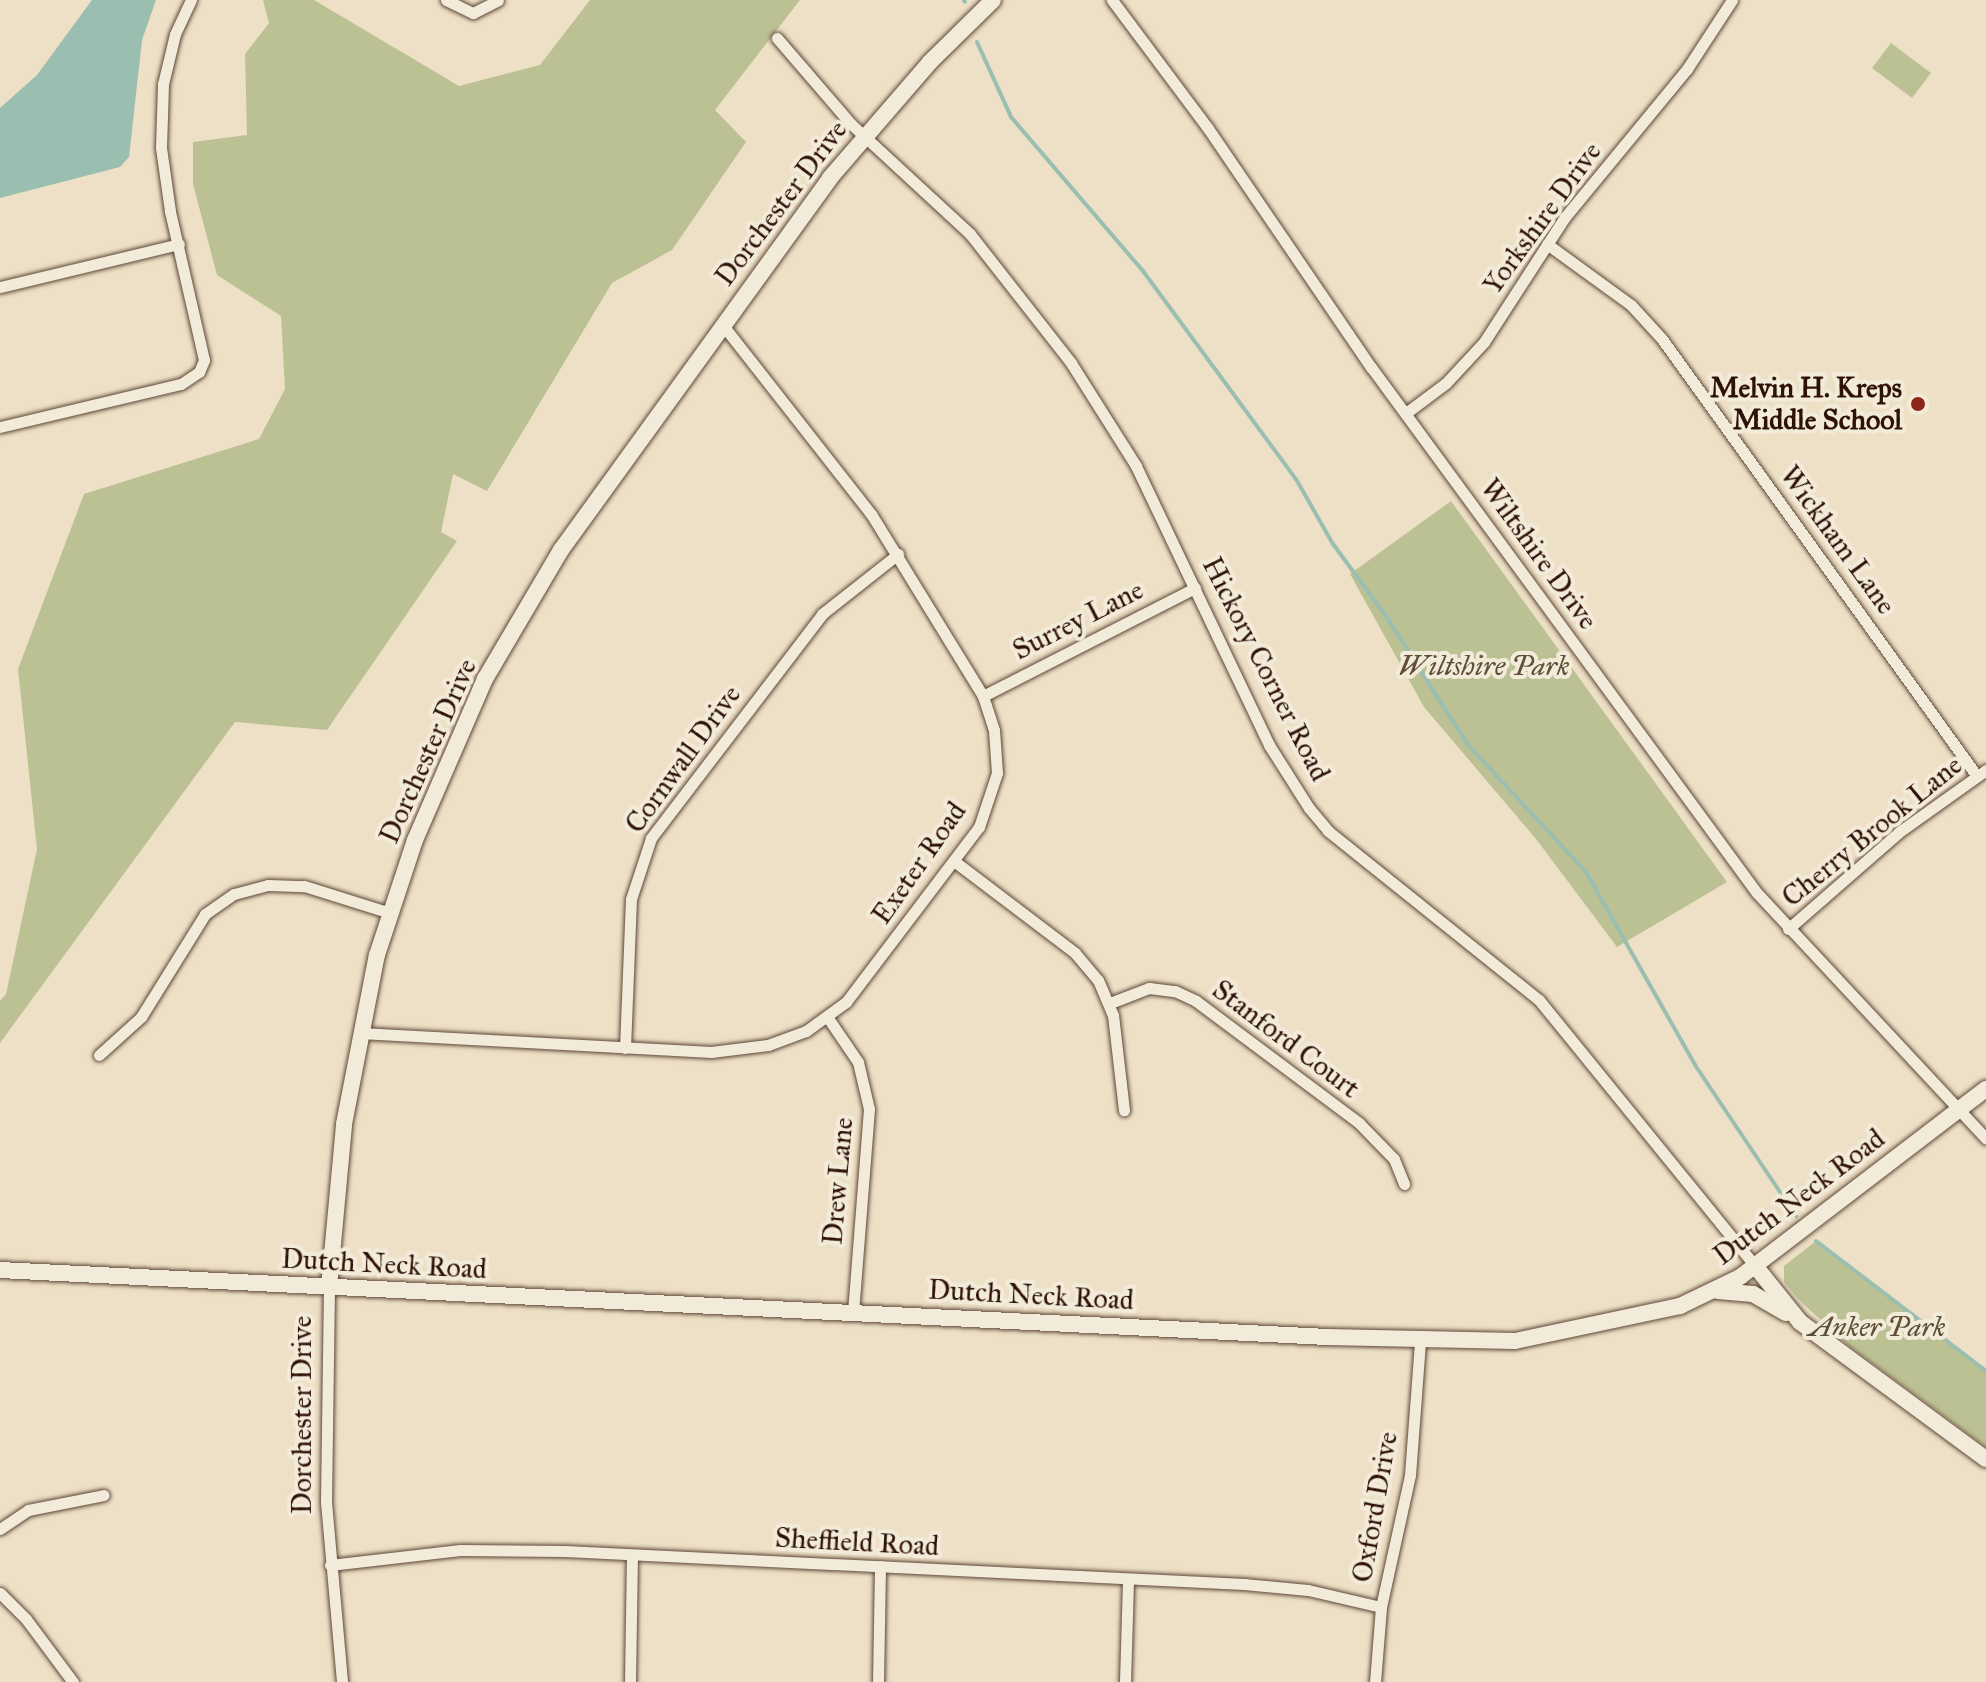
<!DOCTYPE html>
<html>
<head>
<meta charset="utf-8">
<style>
  body { margin:0 }
  #map { position:relative; width:1986px; height:1682px; overflow:hidden; background:#ede0c6; font-family:"IM FELL Great Primer",serif }
  div>[style] { position:absolute }
  .green>* { inset:0; background:#bcc193 }
  .water>* { inset:0; background:#9abeb0 }
  .stream>* { height:4px; margin:-2px; padding:0 2px; transform-origin:2px; border-radius:2px; background:#9abeb0 }
  .roads { filter:drop-shadow(0 0 2px #5e4637) drop-shadow(0 0 2px #5e4637) }
  .street>* { height:11px; margin:-5.5px; padding:0 5.5px; transform-origin:5.5px; border-radius:5.5px; background:#f3ebda }
  .secondary>* { height:16px; margin:-8px; padding:0 8px; transform-origin:8px; border-radius:8px; background:#f3ebda }
  .dots>* { width:22px; height:22px; translate:-50% -50%; box-sizing:border-box; border:4px solid #f3ebda; border-radius:50% }
  span { translate:-50% -50%; white-space:nowrap; text-align:center; line-height:1.15; -webkit-text-stroke:8px #f3ebda; paint-order:stroke }
  .street-label { font-size:28px; color:#2f1207 }
  .poi-label { font-size:28px; color:#2f1207; font-weight:700 }
  .right { translate:-100% -50%; text-align:right }
  .park-label { font-size:28px; color:#604f38; font-style:italic }
</style>
</head>
<body>
<div id="map">
  <div class="green">
    <div style="clip-path:polygon(263px 0,314px 0,459px 86px,540px 65px,590px 0,800px 0,715px 110px,746px 142px,672px 250px,612px 283px,487px 491px,453px 474px,441px 532px,457px 541px,327px 730px,235px 722px,0 1043px,0 1001px,6px 994px,37px 849px,18px 669px,84px 494px,259px 439px,285px 389px,281px 316px,217px 275px,193px 184px,193px 142px,247px 135px,245px 54px,269px 23px)"></div>
    <div style="clip-path:polygon(1891px 43px,1931px 73px,1912px 98px,1872px 68px)"></div>
    <div style="clip-path:polygon(1451px 501px,1727px 882px,1617px 947px,1536px 839px,1424px 707px,1350px 574px)"></div>
    <div style="clip-path:polygon(1816px 1241px,1986px 1371px,1986px 1447px,1848px 1345px,1799px 1300px,1784px 1282px,1784px 1266px)"></div>
  </div>
  <div class="water">
    <div style="clip-path:polygon(92px 0,156px 0,142px 40px,129px 157px,120px 167px,0 198px,0 108px,37px 75px)"></div>
  </div>
  <div class="stream">
    <div style="left:964px;top:0;width:2px;rotate:63deg"></div>
    <div style="left:977px;top:42px;width:82px;rotate:65.6deg"></div>
    <div style="left:1011px;top:117px;width:203px;rotate:49.4deg"></div>
    <div style="left:1143px;top:271px;width:258px;rotate:53.7deg"></div>
    <div style="left:1296px;top:479px;width:75px;rotate:60.4deg"></div>
    <div style="left:1333px;top:544px;width:93px;rotate:53.7deg"></div>
    <div style="left:1388px;top:619px;width:149px;rotate:57.6deg"></div>
    <div style="left:1468px;top:745px;width:173px;rotate:47.1deg"></div>
    <div style="left:1586px;top:872px;width:222px;rotate:60.5deg"></div>
    <div style="left:1695px;top:1065px;width:182px;rotate:56.2deg"></div>
    <div style="left:1816px;top:1241px;width:214px;rotate:37.4deg"></div>
  </div>
  <div class="roads">
    <div class="street">
      <div style="left:446px;top:0;width:30px;rotate:26deg"></div>
      <div style="left:473px;top:13px;width:28px;rotate:-27deg"></div>
      <div style="left:1112px;top:0;width:159px;rotate:53.2deg"></div>
      <div style="left:1207px;top:127px;width:291px;rotate:55.7deg"></div>
      <div style="left:1371px;top:367px;width:652px;rotate:53.73deg"></div>
      <div style="left:1757px;top:893px;width:336px;rotate:47deg"></div>
      <div style="left:777px;top:38px;width:113px;rotate:49.3deg"></div>
      <div style="left:851px;top:124px;width:162px;rotate:42.7deg"></div>
      <div style="left:970px;top:234px;width:164px;rotate:51.9deg"></div>
      <div style="left:1071px;top:363px;width:122px;rotate:57.7deg"></div>
      <div style="left:1136px;top:466px;width:309px;rotate:64.5deg"></div>
      <div style="left:1269px;top:745px;width:75px;rotate:57.6deg"></div>
      <div style="left:1309px;top:808px;width:30px;rotate:50deg"></div>
      <div style="left:1328px;top:831px;width:270px;rotate:38.7deg"></div>
      <div style="left:1539px;top:1000px;width:344px;rotate:50.9deg"></div>
      <div style="left:1547px;top:244px;width:104px;rotate:36deg"></div>
      <div style="left:1631px;top:305px;width:46px;rotate:47.6deg"></div>
      <div style="left:1662px;top:339px;width:539px;rotate:54.22deg"></div>
      <div style="left:0;top:287px;width:184px;rotate:-13.5deg"></div>
      <div style="left:1406px;top:413px;width:50px;rotate:-36.9deg"></div>
      <div style="left:1446px;top:383px;width:56px;rotate:-47.2deg"></div>
      <div style="left:1484px;top:342px;width:149px;rotate:-57.1deg"></div>
      <div style="left:1565px;top:217px;width:192px;rotate:-50.5deg"></div>
      <div style="left:1687px;top:69px;width:82px;rotate:-56.9deg"></div>
      <div style="left:0;top:427px;width:186px;rotate:-13.4deg"></div>
      <div style="left:181px;top:384px;width:22px;rotate:-34deg"></div>
      <div style="left:199px;top:372px;width:13px;rotate:-67deg"></div>
      <div style="left:204px;top:360px;width:153px;rotate:-102.9deg"></div>
      <div style="left:170px;top:211px;width:64px;rotate:-98.1deg"></div>
      <div style="left:161px;top:148px;width:64px;rotate:-88.2deg"></div>
      <div style="left:163px;top:84px;width:51px;rotate:-76.5deg"></div>
      <div style="left:175px;top:34px;width:38px;rotate:-65deg"></div>
      <div style="left:983px;top:696px;width:238px;rotate:-27deg"></div>
      <div style="left:954px;top:861px;width:152px;rotate:37.2deg"></div>
      <div style="left:1075px;top:953px;width:35px;rotate:50deg"></div>
      <div style="left:1098px;top:980px;width:38px;rotate:67deg"></div>
      <div style="left:1113px;top:1015px;width:96px;rotate:83.4deg"></div>
      <div style="left:1788px;top:929px;width:147px;rotate:-41.1deg"></div>
      <div style="left:1899px;top:832px;width:107px;rotate:-35.5deg"></div>
      <div style="left:1110px;top:1003px;width:42px;rotate:-21deg"></div>
      <div style="left:1149px;top:988px;width:26px;rotate:7deg"></div>
      <div style="left:1175px;top:991px;width:23px;rotate:25deg"></div>
      <div style="left:1196px;top:1001px;width:204px;rotate:36.8deg"></div>
      <div style="left:1359px;top:1123px;width:50px;rotate:45.8deg"></div>
      <div style="left:1394px;top:1159px;width:27px;rotate:68deg"></div>
      <div style="left:828px;top:1018px;width:53px;rotate:55.7deg"></div>
      <div style="left:858px;top:1062px;width:48px;rotate:76.8deg"></div>
      <div style="left:869px;top:1109px;width:203px;rotate:94.5deg"></div>
      <div style="left:360px;top:1033px;width:352px;rotate:3.1deg"></div>
      <div style="left:711px;top:1052px;width:57px;rotate:-7deg"></div>
      <div style="left:768px;top:1045px;width:40px;rotate:-20.2deg"></div>
      <div style="left:806px;top:1031px;width:49px;rotate:-35.9deg"></div>
      <div style="left:846px;top:1002px;width:220px;rotate:-52.8deg"></div>
      <div style="left:979px;top:827px;width:57px;rotate:-71.6deg"></div>
      <div style="left:997px;top:773px;width:43px;rotate:-94deg"></div>
      <div style="left:994px;top:730px;width:36px;rotate:-108deg"></div>
      <div style="left:983px;top:696px;width:214px;rotate:-121.6deg"></div>
      <div style="left:871px;top:514px;width:241px;rotate:-128.1deg"></div>
      <div style="left:625px;top:1048px;width:149px;rotate:-87.7deg"></div>
      <div style="left:631px;top:899px;width:64px;rotate:-71.8deg"></div>
      <div style="left:651px;top:838px;width:282px;rotate:-52.6deg"></div>
      <div style="left:822px;top:614px;width:97px;rotate:-38.3deg"></div>
      <div style="left:99px;top:1055px;width:57px;rotate:-42.1deg"></div>
      <div style="left:141px;top:1017px;width:121px;rotate:-58.1deg"></div>
      <div style="left:205px;top:914px;width:35px;rotate:-35deg"></div>
      <div style="left:234px;top:894px;width:35px;rotate:-15deg"></div>
      <div style="left:268px;top:885px;width:36px;rotate:2deg"></div>
      <div style="left:304px;top:886px;width:90px;rotate:17.4deg"></div>
      <div style="left:329px;top:1287px;width:215px;rotate:90.8deg"></div>
      <div style="left:326px;top:1502px;width:181px;rotate:84.9deg"></div>
      <div style="left:0;top:1529px;width:34px;rotate:-34deg"></div>
      <div style="left:28px;top:1510px;width:77px;rotate:-11.2deg"></div>
      <div style="left:330px;top:1565px;width:131px;rotate:-6.6deg"></div>
      <div style="left:460px;top:1550px;width:105px;rotate:0.5deg"></div>
      <div style="left:565px;top:1551px;width:680px;rotate:2.78deg"></div>
      <div style="left:1244px;top:1584px;width:64px;rotate:5.4deg"></div>
      <div style="left:1308px;top:1590px;width:75px;rotate:13.1deg"></div>
      <div style="left:0;top:1593px;width:37px;rotate:45deg"></div>
      <div style="left:26px;top:1619px;width:79px;rotate:53.3deg"></div>
      <div style="left:630px;top:1682px;width:127px;rotate:-89.1deg"></div>
      <div style="left:878px;top:1682px;width:116px;rotate:-89deg"></div>
      <div style="left:1125px;top:1682px;width:103px;rotate:-88.3deg"></div>
      <div style="left:1375px;top:1682px;width:75px;rotate:-85.4deg"></div>
      <div style="left:1381px;top:1607px;width:135px;rotate:-77.6deg"></div>
      <div style="left:1410px;top:1475px;width:134px;rotate:-85.7deg"></div>
    </div>
    <div class="secondary">
      <div style="left:1756px;top:1267px;width:70px;rotate:51.3deg"></div>
      <div style="left:1800px;top:1322px;width:231px;rotate:36.4deg"></div>
      <div style="left:0;top:1270px;width:1329px;rotate:2.89deg"></div>
      <div style="left:1327px;top:1337px;width:188px;rotate:1.2deg"></div>
      <div style="left:1515px;top:1341px;width:169px;rotate:-12deg"></div>
      <div style="left:1680px;top:1306px;width:67px;rotate:-25.8deg"></div>
      <div style="left:1740px;top:1277px;width:310px;rotate:-37.4deg"></div>
      <div style="left:329px;top:1287px;width:164px;rotate:-84.7deg"></div>
      <div style="left:344px;top:1124px;width:172px;rotate:-79deg"></div>
      <div style="left:377px;top:955px;width:121px;rotate:-71.7deg"></div>
      <div style="left:415px;top:840px;width:176px;rotate:-66.5deg"></div>
      <div style="left:485px;top:679px;width:150px;rotate:-59.5deg"></div>
      <div style="left:561px;top:550px;width:459px;rotate:-54.1deg"></div>
      <div style="left:830px;top:178px;width:153px;rotate:-49.2deg"></div>
      <div style="left:930px;top:62px;width:88px;rotate:-44.5deg"></div>
      <div style="left:1718px;top:1291px;width:35px;rotate:5deg"></div>
      <div style="left:1753px;top:1294px;width:38px;rotate:30deg"></div>
    </div>
  </div>
  <div class="dots">
    <div style="left:1918px;top:404px;background:#8f2418"></div>
  </div>
  <div class="street-label">
    <span style="left:781px;top:203px;rotate:-53deg">Dorchester Drive</span>
    <span style="left:1542px;top:218px;rotate:-54deg">Yorkshire Drive</span>
    <span style="left:1838px;top:540px;rotate:54deg">Wickham Lane</span>
    <span style="left:1539px;top:554px;rotate:54deg">Wiltshire Drive</span>
    <span style="left:1078px;top:620px;rotate:-27deg">Surrey Lane</span>
    <span style="left:1266px;top:669px;rotate:63deg">Hickory Corner Road</span>
    <span style="left:428px;top:751px;rotate:-66deg">Dorchester Drive</span>
    <span style="left:683px;top:759px;rotate:-54deg">Cornwall Drive</span>
    <span style="left:1872px;top:831px;rotate:-39deg">Cherry Brook Lane</span>
    <span style="left:919px;top:863px;rotate:-55deg">Exeter Road</span>
    <span style="left:1286px;top:1039px;rotate:37deg">Stanford Court</span>
    <span style="left:838px;top:1181px;rotate:-85deg">Drew Lane</span>
    <span style="left:1799px;top:1197px;rotate:-37deg">Dutch Neck Road</span>
    <span style="left:384px;top:1264px;rotate:3deg">Dutch Neck Road</span>
    <span style="left:1031px;top:1295px;rotate:3deg">Dutch Neck Road</span>
    <span style="left:302px;top:1415px;rotate:-90deg">Dorchester Drive</span>
    <span style="left:1375px;top:1507px;rotate:-80deg">Oxford Drive</span>
    <span style="left:857px;top:1542px;rotate:3deg">Sheffield Road</span>
  </div>
  <div class="poi-label">
    <span class="right" style="left:1902px;top:404px">Melvin H. Kreps<br>Middle School</span>
  </div>
  <div class="park-label">
    <span style="left:1484px;top:666px">Wiltshire Park</span>
    <span style="left:1877px;top:1327px">Anker Park</span>
  </div>
</div>
</body>
</html>
